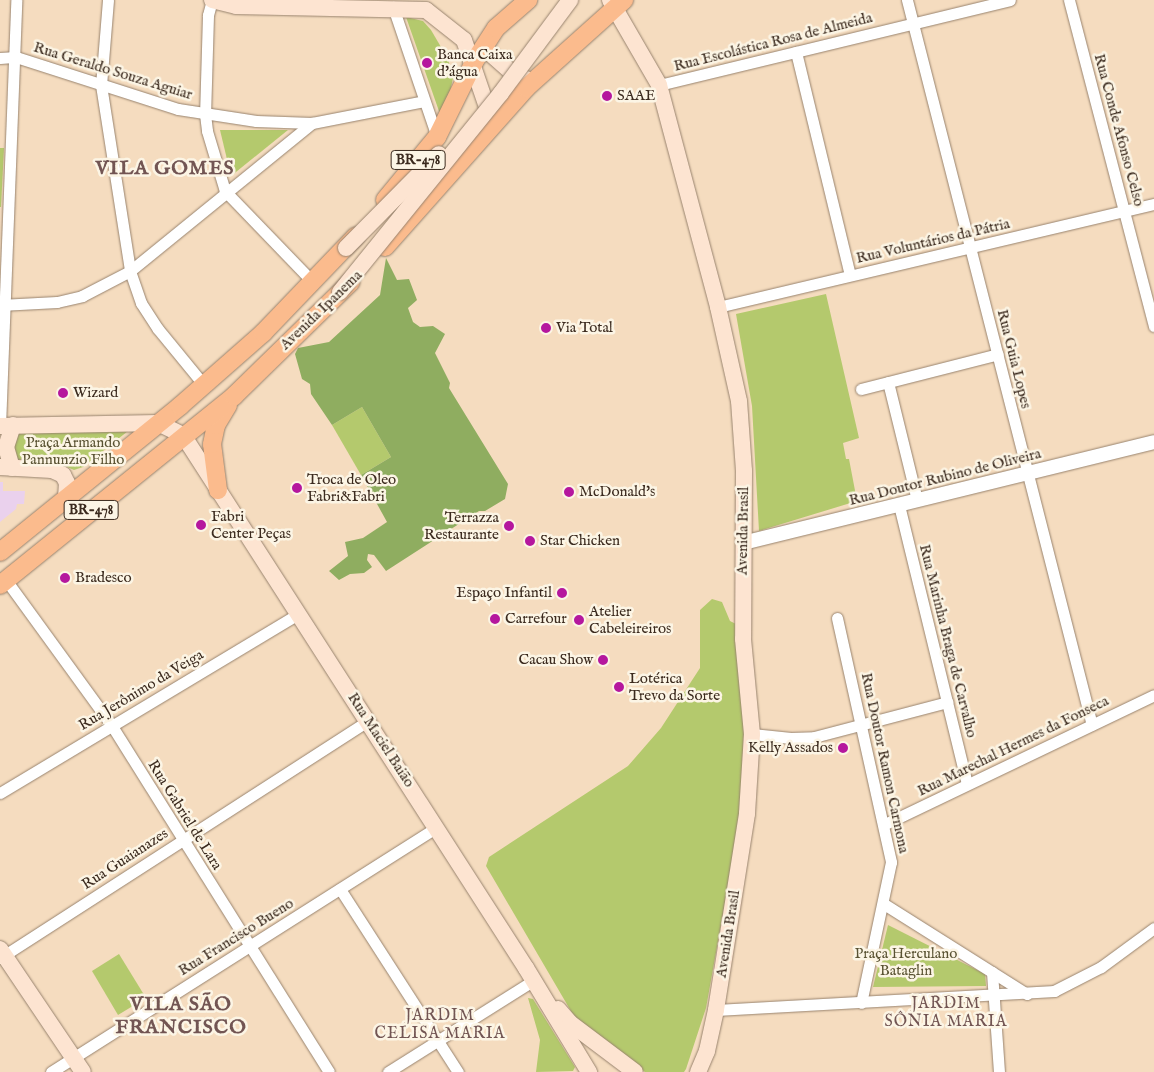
<!DOCTYPE html>
<html>
<head>
<meta charset="utf-8">
<style>
  body { margin:0 }
  #map { position:relative; width:1154px; height:1072px; overflow:hidden; background:#f5dcbf; font-family:"IM FELL English",serif }
  div>[style] { position:absolute }
  .built>* { inset:0; background:#ead1ed }
  .green>* { inset:0; background:#b4c96d }
  .forest>* { inset:0; background:#8fad60 }
  .roads { filter:drop-shadow(0 0 1px #98836e) drop-shadow(0 0 1px #98836e) }
  .minor>* { height:11px; margin:-5.5px; padding:0 5.5px; transform-origin:5.5px; border-radius:5.5px; background:#fff }
  .tertiary>* { height:14px; margin:-7px; padding:0 7px; transform-origin:7px; border-radius:7px; background:#fff }
  .secondary>* { height:16px; margin:-8px; padding:0 8px; transform-origin:8px; border-radius:8px; background:#fde4d1 }
  .primary>* { height:18px; margin:-9px; padding:0 9px; transform-origin:9px; border-radius:9px; background:#fbbb8d }
  .bridges { filter:drop-shadow(0 0 1px #98836e) drop-shadow(0 0 1px #98836e) }
  .secondary-bridge>* { height:16px; margin:-8px; padding:0 8px; transform-origin:8px; border-radius:8px; background:#fde4d1 }
  .dots>* { width:14px; height:14px; translate:-50% -50%; box-sizing:border-box; border:2px solid #fcf5e5; border-radius:50% }
  span { translate:-50% -50%; white-space:nowrap; text-align:center; line-height:1.15; -webkit-text-stroke:5px #fcf5e5; paint-order:stroke }
  .shield-label span { padding:1px 4px; background:#fcf5e5; border:1px solid; border-radius:4px; -webkit-text-stroke-width:0 }
  .shield-label { font-size:14px; color:#3b2a1e; font-weight:700 }
  .street-label { font-size:15px; color:#3b2a1e }
  .poi-label { font-size:15px; color:#3b2a1e }
  .left { translate:0 -50%; text-align:left }
  .right { translate:-100% -50%; text-align:right }
  .park-label { font-size:15px; color:#595232 }
  .neighbourhood-label { font-size:16px; color:#725553; letter-spacing:1px }
  .district-label { font-size:20px; color:#725553; font-weight:700; letter-spacing:1px }
</style>
</head>
<body>
<div id="map">
  <div class="built">
    <div style="clip-path:polygon(0 482px,3px 482px,3px 491px,25px 491px,24px 504px,17px 504px,16px 509px,0 522px)"></div>
  </div>
  <div class="green">
    <div style="clip-path:polygon(406px 17px,423px 21px,431px 30px,448px 59px,453px 78px,449px 97px,440px 114px)"></div>
    <div style="clip-path:polygon(220px 130px,288px 130px,231px 176px)"></div>
    <div style="clip-path:polygon(0 148px,4px 148px,1px 207px,0 207px)"></div>
    <div style="clip-path:polygon(826px 294px,859px 438px,843px 443px,846px 459px,849px 459px,857px 501px,759px 531px,752px 406px,736px 314px)"></div>
    <div style="clip-path:polygon(362px 407px,391px 457px,361px 475px,332px 425px)"></div>
    <div style="clip-path:polygon(128px 431px,83px 467px,74px 470px,49px 459px,14px 460px,10px 441px,16px 432px)"></div>
    <div style="clip-path:polygon(712px 599px,722px 602px,730px 621px,736px 624px,744px 731px,740px 819px,706px 1008px,686px 1069px,684px 1072px,645px 1072px,575px 1018px,486px 866px,489px 857px,628px 766px,661px 728px,700px 668px,700px 610px)"></div>
    <div style="clip-path:polygon(888px 925px,985px 974px,986px 986px,873px 987px)"></div>
    <div style="clip-path:polygon(119px 954px,146px 998px,118px 1015px,92px 971px)"></div>
    <div style="clip-path:polygon(528px 998px,533px 999px,575px 1067px,573px 1071px,536px 1072px,540px 1040px)"></div>
  </div>
  <div class="forest">
    <div style="clip-path:polygon(386px 258px,397px 280px,409px 279px,417px 300px,408px 308px,413px 322px,420px 327px,433px 326px,445px 334px,435px 353px,450px 383px,449px 388px,508px 484px,505px 499px,485px 511px,479px 511px,386px 571px,374px 555px,368px 554px,367px 560px,372px 567px,364px 573px,350px 574px,339px 580px,329px 571px,348px 556px,345px 542px,363px 538px,387px 522px,361px 475px,391px 457px,362px 407px,332px 425px,311px 394px,310px 384px,302px 379px,295px 354px,298px 348px,329px 342px,380px 295px)"></div>
  </div>
  <div class="roads">
    <div class="minor">
      <div style="left:108px;top:0;width:85px;rotate:94.7deg"></div>
      <div style="left:101px;top:85px;width:188px;rotate:81.1deg"></div>
      <div style="left:130px;top:271px;width:34px;rotate:71deg"></div>
      <div style="left:141px;top:303px;width:31px;rotate:57deg"></div>
      <div style="left:158px;top:329px;width:72px;rotate:50.6deg"></div>
      <div style="left:212px;top:0;width:16px;rotate:105deg"></div>
      <div style="left:208px;top:15px;width:99px;rotate:91.7deg"></div>
      <div style="left:205px;top:114px;width:17px;rotate:83deg"></div>
      <div style="left:207px;top:131px;width:63px;rotate:73.3deg"></div>
      <div style="left:225px;top:191px;width:127px;rotate:46deg"></div>
      <div style="left:907px;top:0;width:748px;rotate:75.69deg"></div>
      <div style="left:1069px;top:0;width:337px;rotate:75.4deg"></div>
      <div style="left:393px;top:7px;width:137px;rotate:71.3deg"></div>
      <div style="left:796px;top:52px;width:229px;rotate:76.4deg"></div>
      <div style="left:0;top:58px;width:16px;rotate:-4deg"></div>
      <div style="left:16px;top:57px;width:170px;rotate:17.8deg"></div>
      <div style="left:178px;top:109px;width:79px;rotate:8.7deg"></div>
      <div style="left:256px;top:121px;width:56px;rotate:2deg"></div>
      <div style="left:312px;top:123px;width:114px;rotate:-11.1deg"></div>
      <div style="left:659px;top:85px;width:361px;rotate:-13.6deg"></div>
      <div style="left:0;top:305px;width:57px;rotate:-3deg"></div>
      <div style="left:57px;top:302px;width:26px;rotate:-13deg"></div>
      <div style="left:82px;top:296px;width:54px;rotate:-27.5deg"></div>
      <div style="left:130px;top:271px;width:235px;rotate:-39.1deg"></div>
      <div style="left:718px;top:307px;width:448px;rotate:-13.3deg"></div>
      <div style="left:888px;top:382px;width:122px;rotate:76.2deg"></div>
      <div style="left:861px;top:389px;width:141px;rotate:-14.3deg"></div>
      <div style="left:0;top:426px;width:426px;rotate:-87.8deg"></div>
      <div style="left:899px;top:505px;width:287px;rotate:76.3deg"></div>
      <div style="left:6px;top:580px;width:180px;rotate:54deg"></div>
      <div style="left:112px;top:726px;width:408px;rotate:57.9deg"></div>
      <div style="left:837px;top:618px;width:250px;rotate:77.5deg"></div>
      <div style="left:891px;top:862px;width:144px;rotate:102deg"></div>
      <div style="left:752px;top:734px;width:39px;rotate:6deg"></div>
      <div style="left:791px;top:738px;width:23px;rotate:-2deg"></div>
      <div style="left:814px;top:737px;width:138px;rotate:-14.7deg"></div>
      <div style="left:0;top:793px;width:349px;rotate:-31deg"></div>
      <div style="left:885px;top:824px;width:298px;rotate:-25.6deg"></div>
      <div style="left:340px;top:889px;width:218px;rotate:57.2deg"></div>
      <div style="left:884px;top:904px;width:169px;rotate:32.2deg"></div>
      <div style="left:0;top:958px;width:438px;rotate:-32.8deg"></div>
      <div style="left:992px;top:972px;width:100px;rotate:86deg"></div>
      <div style="left:716px;top:1010px;width:339px;rotate:-3.2deg"></div>
      <div style="left:1054px;top:991px;width:53px;rotate:-27.1deg"></div>
      <div style="left:1101px;top:967px;width:66px;rotate:-36.3deg"></div>
      <div style="left:51px;top:1072px;width:457px;rotate:-32.4deg"></div>
      <div style="left:388px;top:1072px;width:173px;rotate:-32.2deg"></div>
    </div>
    <div class="tertiary">
      <div style="left:743px;top:543px;width:423px;rotate:-13.8deg"></div>
    </div>
    <div class="secondary">
      <div style="left:212px;top:0;width:25px;rotate:14deg"></div>
      <div style="left:236px;top:6px;width:190px;rotate:1.2deg"></div>
      <div style="left:426px;top:10px;width:48px;rotate:38.3deg"></div>
      <div style="left:464px;top:40px;width:83px;rotate:71.1deg"></div>
      <div style="left:610px;top:0;width:98px;rotate:60deg"></div>
      <div style="left:659px;top:85px;width:230px;rotate:75.1deg"></div>
      <div style="left:718px;top:307px;width:96px;rotate:77.4deg"></div>
      <div style="left:739px;top:401px;width:70px;rotate:85.9deg"></div>
      <div style="left:744px;top:471px;width:168px;rotate:90.3deg"></div>
      <div style="left:743px;top:639px;width:95px;rotate:84.6deg"></div>
      <div style="left:752px;top:734px;width:80px;rotate:93.6deg"></div>
      <div style="left:747px;top:814px;width:198px;rotate:99deg"></div>
      <div style="left:716px;top:1010px;width:42px;rotate:102.4deg"></div>
      <div style="left:707px;top:1051px;width:23px;rotate:113deg"></div>
      <div style="left:483px;top:47px;width:48px;rotate:41.6deg"></div>
      <div style="left:519px;top:79px;width:7px"></div>
      <div style="left:0;top:426px;width:158px;rotate:-1.1deg"></div>
      <div style="left:158px;top:423px;width:28px;rotate:26deg"></div>
      <div style="left:183px;top:435px;width:634px;rotate:57.24deg"></div>
      <div style="left:526px;top:968px;width:122px;rotate:58.8deg"></div>
      <div style="left:0;top:467px;width:52px;rotate:3.3deg"></div>
      <div style="left:52px;top:470px;width:12px;rotate:24deg"></div>
      <div style="left:63px;top:475px;width:9px;rotate:63deg"></div>
      <div style="left:67px;top:483px;width:15px;rotate:94deg"></div>
      <div style="left:12px;top:468px;width:22px;rotate:-106deg"></div>
      <div style="left:6px;top:447px;width:23px;rotate:-72deg"></div>
      <div style="left:0;top:949px;width:148px;rotate:56deg"></div>
      <div style="left:558px;top:1009px;width:18px;rotate:49deg"></div>
      <div style="left:570px;top:1023px;width:81px;rotate:37deg"></div>
    </div>
    <div class="primary">
      <div style="left:385px;top:200px;width:82px;rotate:-50.5deg"></div>
      <div style="left:437px;top:137px;width:84px;rotate:-63.7deg"></div>
      <div style="left:474px;top:62px;width:40px;rotate:-57.1deg"></div>
      <div style="left:496px;top:28px;width:43px;rotate:-41.2deg"></div>
      <div style="left:385px;top:247px;width:213px;rotate:-48.4deg"></div>
      <div style="left:526px;top:88px;width:132px;rotate:-41.9deg"></div>
      <div style="left:218px;top:490px;width:46px;rotate:-97.4deg"></div>
      <div style="left:212px;top:444px;width:19px;rotate:-78deg"></div>
      <div style="left:216px;top:425px;width:23px;rotate:-59deg"></div>
      <div style="left:0;top:552px;width:232px;rotate:-39deg"></div>
      <div style="left:180px;top:406px;width:111px;rotate:-41.3deg"></div>
      <div style="left:263px;top:333px;width:134px;rotate:-46.2deg"></div>
      <div style="left:0;top:585px;width:301px;rotate:-38.9deg"></div>
      <div style="left:234px;top:396px;width:163px;rotate:-44.3deg"></div>
    </div>
  </div>
  <div class="bridges">
    <div class="secondary-bridge">
      <div style="left:346px;top:248px;width:132px;rotate:-45.3deg"></div>
      <div style="left:340px;top:292px;width:256px;rotate:-51deg"></div>
      <div style="left:501px;top:93px;width:116px;rotate:-53.4deg"></div>
    </div>
  </div>
  <div class="dots">
    <div style="left:427px;top:63px;background:#b5179e"></div>
    <div style="left:607px;top:96px;background:#b5179e"></div>
    <div style="left:546px;top:328px;background:#b5179e"></div>
    <div style="left:63px;top:393px;background:#b5179e"></div>
    <div style="left:297px;top:488px;background:#b5179e"></div>
    <div style="left:569px;top:492px;background:#b5179e"></div>
    <div style="left:201px;top:525px;background:#b5179e"></div>
    <div style="left:509px;top:526px;background:#b5179e"></div>
    <div style="left:530px;top:541px;background:#b5179e"></div>
    <div style="left:65px;top:578px;background:#b5179e"></div>
    <div style="left:562px;top:593px;background:#b5179e"></div>
    <div style="left:495px;top:619px;background:#b5179e"></div>
    <div style="left:579px;top:620px;background:#b5179e"></div>
    <div style="left:603px;top:660px;background:#b5179e"></div>
    <div style="left:619px;top:687px;background:#b5179e"></div>
    <div style="left:843px;top:748px;background:#b5179e"></div>
  </div>
  <div class="shield-label">
    <span style="left:418px;top:160px">BR-478</span>
    <span style="left:91px;top:510px">BR-478</span>
  </div>
  <div class="street-label">
    <span style="left:773px;top:42px;rotate:-14deg">Rua Escolástica Rosa de Almeida</span>
    <span style="left:113px;top:71px;rotate:17deg">Rua Geraldo Souza Aguiar</span>
    <span style="left:1119px;top:130px;rotate:75deg">Rua Conde Afonso Celso</span>
    <span style="left:933px;top:241px;rotate:-13deg">Rua Voluntários da Pátria</span>
    <span style="left:321px;top:310px;rotate:-44deg">Avenida Ipanema</span>
    <span style="left:1014px;top:359px;rotate:76deg">Rua Guia Lopes</span>
    <span style="left:945px;top:477px;rotate:-14deg">Rua Doutor Rubino de Oliveira</span>
    <span style="left:743px;top:531px;rotate:-89deg">Avenida Brasil</span>
    <span style="left:948px;top:641px;rotate:76deg">Rua Marinha Braga de Carvalho</span>
    <span style="left:141px;top:690px;rotate:-31deg">Rua Jerônimo da Veiga</span>
    <span style="left:381px;top:740px;rotate:57deg">Rua Maciel Baião</span>
    <span style="left:1013px;top:746px;rotate:-26deg">Rua Marechal Hermes da Fonseca</span>
    <span style="left:885px;top:763px;rotate:78deg">Rua Doutor Ramon Carmona</span>
    <span style="left:185px;top:815px;rotate:58deg">Rua Gabriel de Lara</span>
    <span style="left:125px;top:859px;rotate:-33deg">Rua Guaianazes</span>
    <span style="left:728px;top:934px;rotate:-81deg">Avenida Brasil</span>
    <span style="left:236px;top:937px;rotate:-32deg">Rua Francisco Bueno</span>
  </div>
  <div class="poi-label">
    <span class="left" style="left:437px;top:63px">Banca Caixa<br>d'água</span>
    <span class="left" style="left:617px;top:96px">SAAE</span>
    <span class="left" style="left:556px;top:328px">Via Total</span>
    <span class="left" style="left:73px;top:393px">Wizard</span>
    <span class="left" style="left:307px;top:488px">Troca de Oleo<br>Fabri&amp;Fabri</span>
    <span class="left" style="left:579px;top:492px">McDonald's</span>
    <span class="left" style="left:211px;top:525px">Fabri<br>Center Peças</span>
    <span class="right" style="left:499px;top:526px">Terrazza<br>Restaurante</span>
    <span class="left" style="left:540px;top:541px">Star Chicken</span>
    <span class="left" style="left:75px;top:578px">Bradesco</span>
    <span class="right" style="left:552px;top:593px">Espaço Infantil</span>
    <span class="left" style="left:589px;top:620px">Atelier<br>Cabeleireiros</span>
    <span class="left" style="left:505px;top:619px">Carrefour</span>
    <span class="right" style="left:593px;top:660px">Cacau Show</span>
    <span class="left" style="left:629px;top:687px">Lotérica<br>Trevo da Sorte</span>
    <span class="right" style="left:833px;top:748px">Kelly Assados</span>
  </div>
  <div class="park-label">
    <span style="left:73px;top:451px">Praça Armando<br>Pannunzio Filho</span>
    <span style="left:906px;top:962px">Praça Herculano<br>Bataglin</span>
  </div>
  <div class="neighbourhood-label">
    <span style="left:946px;top:1013px">JARDIM<br>SÔNIA MARIA</span>
    <span style="left:440px;top:1025px">JARDIM<br>CELISA MARIA</span>
  </div>
  <div class="district-label">
    <span style="left:165px;top:168px">VILA GOMES</span>
    <span style="left:181px;top:1016px">VILA SÃO<br>FRANCISCO</span>
  </div>
</div>
</body>
</html>
